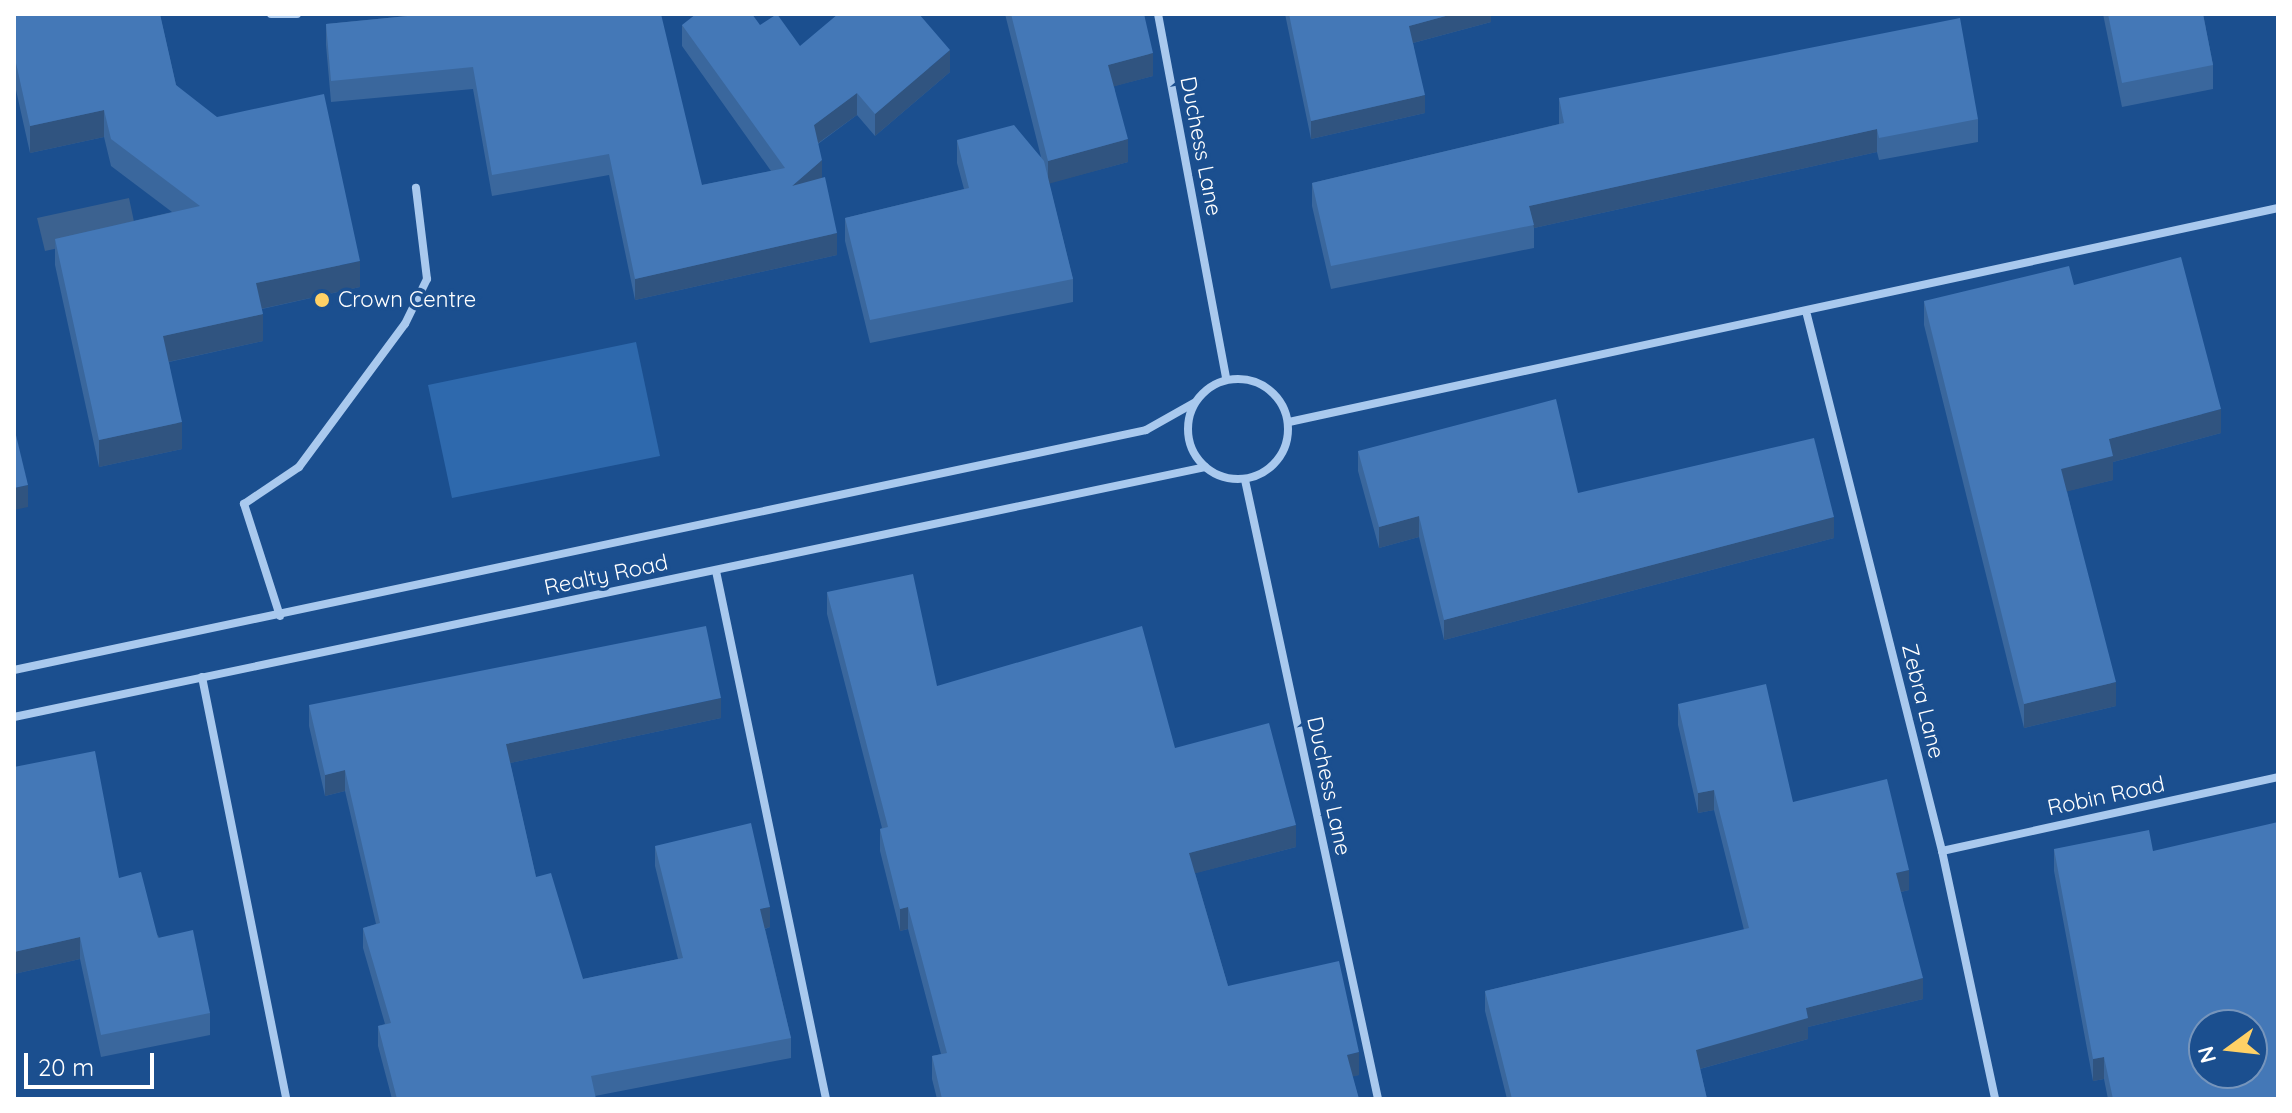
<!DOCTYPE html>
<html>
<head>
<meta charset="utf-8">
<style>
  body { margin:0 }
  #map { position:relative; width:2292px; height:1113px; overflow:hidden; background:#1b4f8f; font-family:Quicksand,sans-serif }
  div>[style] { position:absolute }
  .green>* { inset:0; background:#2e69ad }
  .water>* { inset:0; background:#3c6290 }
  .minor>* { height:8px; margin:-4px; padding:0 4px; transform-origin:4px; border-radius:4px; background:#a9c9ee }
  .minor>.ring { margin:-4px; padding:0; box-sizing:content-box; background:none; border:8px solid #a9c9ee; border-radius:50% }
  .wall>* { inset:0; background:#3a679d }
  .shaded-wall>* { inset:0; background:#305480 }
  .building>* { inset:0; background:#4478b7 }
  .dots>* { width:22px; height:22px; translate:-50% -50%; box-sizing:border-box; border:4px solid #1b4f8f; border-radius:50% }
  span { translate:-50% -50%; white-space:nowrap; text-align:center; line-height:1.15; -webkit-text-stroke:7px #1b4f8f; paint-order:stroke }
  .street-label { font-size:22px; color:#fff }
  .poi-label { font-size:22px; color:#fff }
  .left { translate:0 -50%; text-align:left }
  .frame { position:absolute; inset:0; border:16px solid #fff; pointer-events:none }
  .north { position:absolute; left:2188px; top:1009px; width:80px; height:80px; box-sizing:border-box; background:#1b4f8f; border:2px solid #7695bc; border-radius:50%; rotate:255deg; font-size:22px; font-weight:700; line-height:32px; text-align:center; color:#fff }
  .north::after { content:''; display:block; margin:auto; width:28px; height:36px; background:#ffd166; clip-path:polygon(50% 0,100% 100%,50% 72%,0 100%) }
  .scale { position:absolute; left:24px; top:1053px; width:130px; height:36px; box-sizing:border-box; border:4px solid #fff; border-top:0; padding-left:10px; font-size:24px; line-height:28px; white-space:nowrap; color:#fff; -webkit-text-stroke:6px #1b4f8f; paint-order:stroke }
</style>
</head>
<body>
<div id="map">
  <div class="green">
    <div style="clip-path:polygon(636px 342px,660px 456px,452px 498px,428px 385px)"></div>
  </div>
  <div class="water">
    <div style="clip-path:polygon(129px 198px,136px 231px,45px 251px,37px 218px)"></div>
  </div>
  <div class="minor">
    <div style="left:271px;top:14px;width:26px"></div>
    <div style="left:1158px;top:14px;width:371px;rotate:79.4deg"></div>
    <div style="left:1807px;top:315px;width:553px;rotate:75.86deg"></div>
    <div style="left:1942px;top:851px;width:254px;rotate:77.9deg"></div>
    <div class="ring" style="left:1188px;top:379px;width:92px;height:92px"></div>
    <div style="left:1289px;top:422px;width:1012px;rotate:-12.21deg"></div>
    <div style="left:1245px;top:480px;width:633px;rotate:77.87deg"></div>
    <div style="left:716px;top:571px;width:539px;rotate:78.23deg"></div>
    <div style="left:280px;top:616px;width:118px;rotate:-107.8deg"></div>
    <div style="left:244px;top:504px;width:66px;rotate:-33.9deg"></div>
    <div style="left:299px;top:467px;width:178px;rotate:-53.5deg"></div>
    <div style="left:405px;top:324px;width:50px;rotate:-63.9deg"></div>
    <div style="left:427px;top:279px;width:92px;rotate:-96.9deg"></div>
    <div style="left:14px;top:670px;width:1157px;rotate:-11.97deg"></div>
    <div style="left:1146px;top:430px;width:55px;rotate:-29.4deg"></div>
    <div style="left:202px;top:677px;width:430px;rotate:78.7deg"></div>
    <div style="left:14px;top:717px;width:1217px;rotate:-11.85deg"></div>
    <div style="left:1942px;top:851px;width:344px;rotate:-12.4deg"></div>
  </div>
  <div class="wall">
    <div style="clip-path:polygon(14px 14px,165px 14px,160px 15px,176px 85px,360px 287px,262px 309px,263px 341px,169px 362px,182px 449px,99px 467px,55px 265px,55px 239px,172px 212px,111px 166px,104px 137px,30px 153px,14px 81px)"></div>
    <div style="clip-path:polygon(428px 14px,702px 185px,771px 171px,682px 46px,682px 25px,760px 25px,800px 46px,950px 72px,875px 136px,857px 115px,818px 144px,822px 177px,837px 255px,635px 300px,609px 175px,492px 196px,473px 89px,331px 102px,326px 45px,326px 24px)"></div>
    <div style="clip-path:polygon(1005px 14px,1144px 14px,1153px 76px,1114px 86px,1128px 162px,1049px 183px,1073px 279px,1073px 302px,870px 343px,845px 241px,845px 218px,964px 189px,957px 163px,957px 140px,1041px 157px)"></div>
    <div style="clip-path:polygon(1285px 14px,1491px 14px,1491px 22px,1413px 43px,1425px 113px,1311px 139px)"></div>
    <div style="clip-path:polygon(2103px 14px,2203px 14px,2213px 65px,2213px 89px,2122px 107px)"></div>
    <div style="clip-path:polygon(1559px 98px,1978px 119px,1978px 142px,1879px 160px,1877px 152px,1534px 228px,1534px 248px,1331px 289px,1312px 206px,1312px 183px,1559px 124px)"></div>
    <div style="clip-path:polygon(2074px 285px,2221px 433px,2113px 462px,2113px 480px,2067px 491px,2116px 706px,2024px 728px,1924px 325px,1924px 301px)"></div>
    <div style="clip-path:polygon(1358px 451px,1578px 493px,1834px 538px,1444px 640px,1419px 537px,1379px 548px,1358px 471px)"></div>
    <div style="clip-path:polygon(827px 592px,937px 686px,1175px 748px,1296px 847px,1195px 873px,1228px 986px,1359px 1075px,1352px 1076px,1359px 1099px,937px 1099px,932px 1079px,932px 1056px,941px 1054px,908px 929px,900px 931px,880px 851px,880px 829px,882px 828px,827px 614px)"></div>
    <div style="clip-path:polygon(1678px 704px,1793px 802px,1909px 890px,1901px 892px,1923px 999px,1808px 1027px,1808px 1039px,1700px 1069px,1707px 1099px,1507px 1099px,1485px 1011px,1485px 991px,1744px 930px,1714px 810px,1698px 813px,1678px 725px)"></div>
    <div style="clip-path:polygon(309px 705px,721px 718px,510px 763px,536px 877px,583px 979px,678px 959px,655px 866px,655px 846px,770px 927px,765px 929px,791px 1038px,791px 1058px,595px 1096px,596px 1099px,392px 1099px,378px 1046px,378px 1026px,385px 1024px,363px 948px,363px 928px,376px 924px,345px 791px,325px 796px,309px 726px)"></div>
    <div style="clip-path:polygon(14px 767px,119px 878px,210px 1013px,210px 1035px,101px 1057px,80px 959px,14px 974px)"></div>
    <div style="clip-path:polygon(2054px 849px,2153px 851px,2278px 1099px,2108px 1099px,2104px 1079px,2093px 1081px,2054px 871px)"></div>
  </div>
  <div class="shaded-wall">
    <div style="clip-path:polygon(1453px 14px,1491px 14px,1491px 22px,1409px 44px,1409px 26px)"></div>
    <div style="clip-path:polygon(950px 50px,950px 72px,875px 136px,875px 114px)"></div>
    <div style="clip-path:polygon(1153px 53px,1153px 76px,1108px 88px,1108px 65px)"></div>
    <div style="clip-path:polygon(857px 93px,857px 115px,814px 146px,814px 125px)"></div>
    <div style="clip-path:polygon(1425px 95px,1425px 113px,1311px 139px,1311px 121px)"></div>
    <div style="clip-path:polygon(104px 110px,104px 137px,30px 153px,30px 126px)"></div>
    <div style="clip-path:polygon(1877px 129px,1877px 152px,1534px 228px,1529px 206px)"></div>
    <div style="clip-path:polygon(1128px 139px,1128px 162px,1048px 184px,1048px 161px)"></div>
    <div style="clip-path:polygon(822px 160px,822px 182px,792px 186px)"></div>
    <div style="clip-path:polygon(837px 233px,837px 255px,635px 300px,635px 279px)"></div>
    <div style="clip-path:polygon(360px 261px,360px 287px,256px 310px,256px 283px)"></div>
    <div style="clip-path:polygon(263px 314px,263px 341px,163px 363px,163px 336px)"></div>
    <div style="clip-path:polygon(2221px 409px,2221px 433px,2113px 462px,2113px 480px,2061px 493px,2061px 469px,2109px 439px)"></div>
    <div style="clip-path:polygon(182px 422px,182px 449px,99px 467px,99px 440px)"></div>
    <div style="clip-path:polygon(28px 485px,28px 507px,14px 510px,14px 488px)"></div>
    <div style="clip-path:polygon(1419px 516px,1419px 537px,1379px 548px,1379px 527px)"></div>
    <div style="clip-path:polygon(1834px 517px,1834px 538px,1444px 640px,1444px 620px)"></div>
    <div style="clip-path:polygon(2116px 682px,2116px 706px,2024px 728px,2024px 704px)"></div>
    <div style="clip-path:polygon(721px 698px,721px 718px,506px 764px,506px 744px)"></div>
    <div style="clip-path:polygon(345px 770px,345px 791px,325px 796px,325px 775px)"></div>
    <div style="clip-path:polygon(1714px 790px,1714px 810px,1698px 813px,1698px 793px)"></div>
    <div style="clip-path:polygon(1296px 825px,1296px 847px,1189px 875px,1189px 853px)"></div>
    <div style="clip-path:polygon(1909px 870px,1909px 890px,1896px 893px,1896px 873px)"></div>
    <div style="clip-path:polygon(770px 907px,770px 927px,760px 930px,760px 909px)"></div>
    <div style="clip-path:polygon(908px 907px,908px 929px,900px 931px,900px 909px)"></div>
    <div style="clip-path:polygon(80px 937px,80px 959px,14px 974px,14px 952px)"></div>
    <div style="clip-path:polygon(1923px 978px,1923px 999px,1808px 1027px,1808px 1039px,1696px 1070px,1696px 1050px,1806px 1008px)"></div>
    <div style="clip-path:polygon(1359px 1052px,1359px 1075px,1347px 1078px,1347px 1055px)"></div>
    <div style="clip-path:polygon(2104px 1057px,2104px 1079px,2093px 1081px,2093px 1059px)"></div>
  </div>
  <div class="building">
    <div style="clip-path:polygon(14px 14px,160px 14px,176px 85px,217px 117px,324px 94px,360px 261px,256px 283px,263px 314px,163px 336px,182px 422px,99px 440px,55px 239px,200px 206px,111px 139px,104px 110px,30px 126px,14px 54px)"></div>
    <div style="clip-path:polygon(428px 14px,661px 14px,702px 185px,785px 168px,682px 25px,696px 14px,752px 14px,760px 25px,777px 14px,800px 46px,838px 14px,919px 14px,950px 50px,875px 114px,857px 93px,814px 125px,822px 160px,792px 186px,825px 177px,837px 233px,635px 279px,609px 154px,492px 175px,473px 67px,331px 81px,326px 24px)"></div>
    <div style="clip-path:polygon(1011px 14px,1144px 14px,1153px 53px,1108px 65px,1128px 139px,1048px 161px)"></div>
    <div style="clip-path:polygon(1289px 14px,1453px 14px,1409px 26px,1425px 95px,1311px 121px)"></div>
    <div style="clip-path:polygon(2108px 14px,2203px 14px,2213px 65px,2122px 83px)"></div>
    <div style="clip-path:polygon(1960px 18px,1978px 119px,1879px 138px,1877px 129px,1529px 206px,1534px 225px,1331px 266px,1312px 183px,1564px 123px,1559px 98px)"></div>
    <div style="clip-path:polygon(1014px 125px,1044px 161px,1073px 279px,870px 320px,845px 218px,969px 188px,957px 140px)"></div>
    <div style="clip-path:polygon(2181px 257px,2221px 409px,2109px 439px,2113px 456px,2061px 469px,2116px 682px,2024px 704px,1924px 301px,2069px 266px,2074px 285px)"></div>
    <div style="clip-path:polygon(1556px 399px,1578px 493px,1814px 438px,1834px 517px,1444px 620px,1419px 516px,1379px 527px,1358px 451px)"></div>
    <div style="clip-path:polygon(14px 427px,28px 485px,14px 488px)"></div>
    <div style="clip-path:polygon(913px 574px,937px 686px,1142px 626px,1175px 748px,1269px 723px,1296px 825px,1189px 853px,1228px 986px,1339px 961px,1359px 1052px,1347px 1055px,1359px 1099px,942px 1099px,932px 1056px,947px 1053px,908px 907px,900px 909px,880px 829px,888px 827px,827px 592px)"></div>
    <div style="clip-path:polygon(706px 626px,721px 698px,506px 744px,536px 877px,551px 873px,583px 979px,683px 958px,655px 846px,751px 823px,770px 907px,760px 909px,791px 1038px,591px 1076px,596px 1099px,397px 1099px,378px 1026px,391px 1023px,363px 928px,380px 923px,345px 770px,325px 775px,309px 705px)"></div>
    <div style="clip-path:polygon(1766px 684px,1793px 802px,1887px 779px,1909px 870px,1896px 873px,1923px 978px,1806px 1008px,1808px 1018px,1696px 1050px,1707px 1099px,1512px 1099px,1485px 991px,1749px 928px,1714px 790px,1698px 793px,1678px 704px)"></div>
    <div style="clip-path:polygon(95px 751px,119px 878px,141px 872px,158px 938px,193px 930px,210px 1013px,101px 1035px,80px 937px,14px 952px,14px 767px)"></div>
    <div style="clip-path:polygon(evenodd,2278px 822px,2278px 1099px,2113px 1099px,2104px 1057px,2093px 1059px,2054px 849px,2149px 830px,2153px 851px,2278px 822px,2204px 1025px,2252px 1025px,2252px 1073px,2204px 1073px,2204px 1025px)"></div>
  </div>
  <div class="dots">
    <div style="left:322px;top:300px;background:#ffd166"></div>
  </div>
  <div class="street-label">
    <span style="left:1201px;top:146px;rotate:79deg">Duchess Lane</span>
    <span style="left:606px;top:575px;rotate:-12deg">Realty Road</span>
    <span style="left:1923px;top:701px;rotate:76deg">Zebra Lane</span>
    <span style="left:1329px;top:786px;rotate:78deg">Duchess Lane</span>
    <span style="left:2106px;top:796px;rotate:-12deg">Robin Road</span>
  </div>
  <div class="poi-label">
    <span class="left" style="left:338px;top:300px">Crown Centre</span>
  </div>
  <div class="frame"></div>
  <div class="north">N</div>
  <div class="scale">20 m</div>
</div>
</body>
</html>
